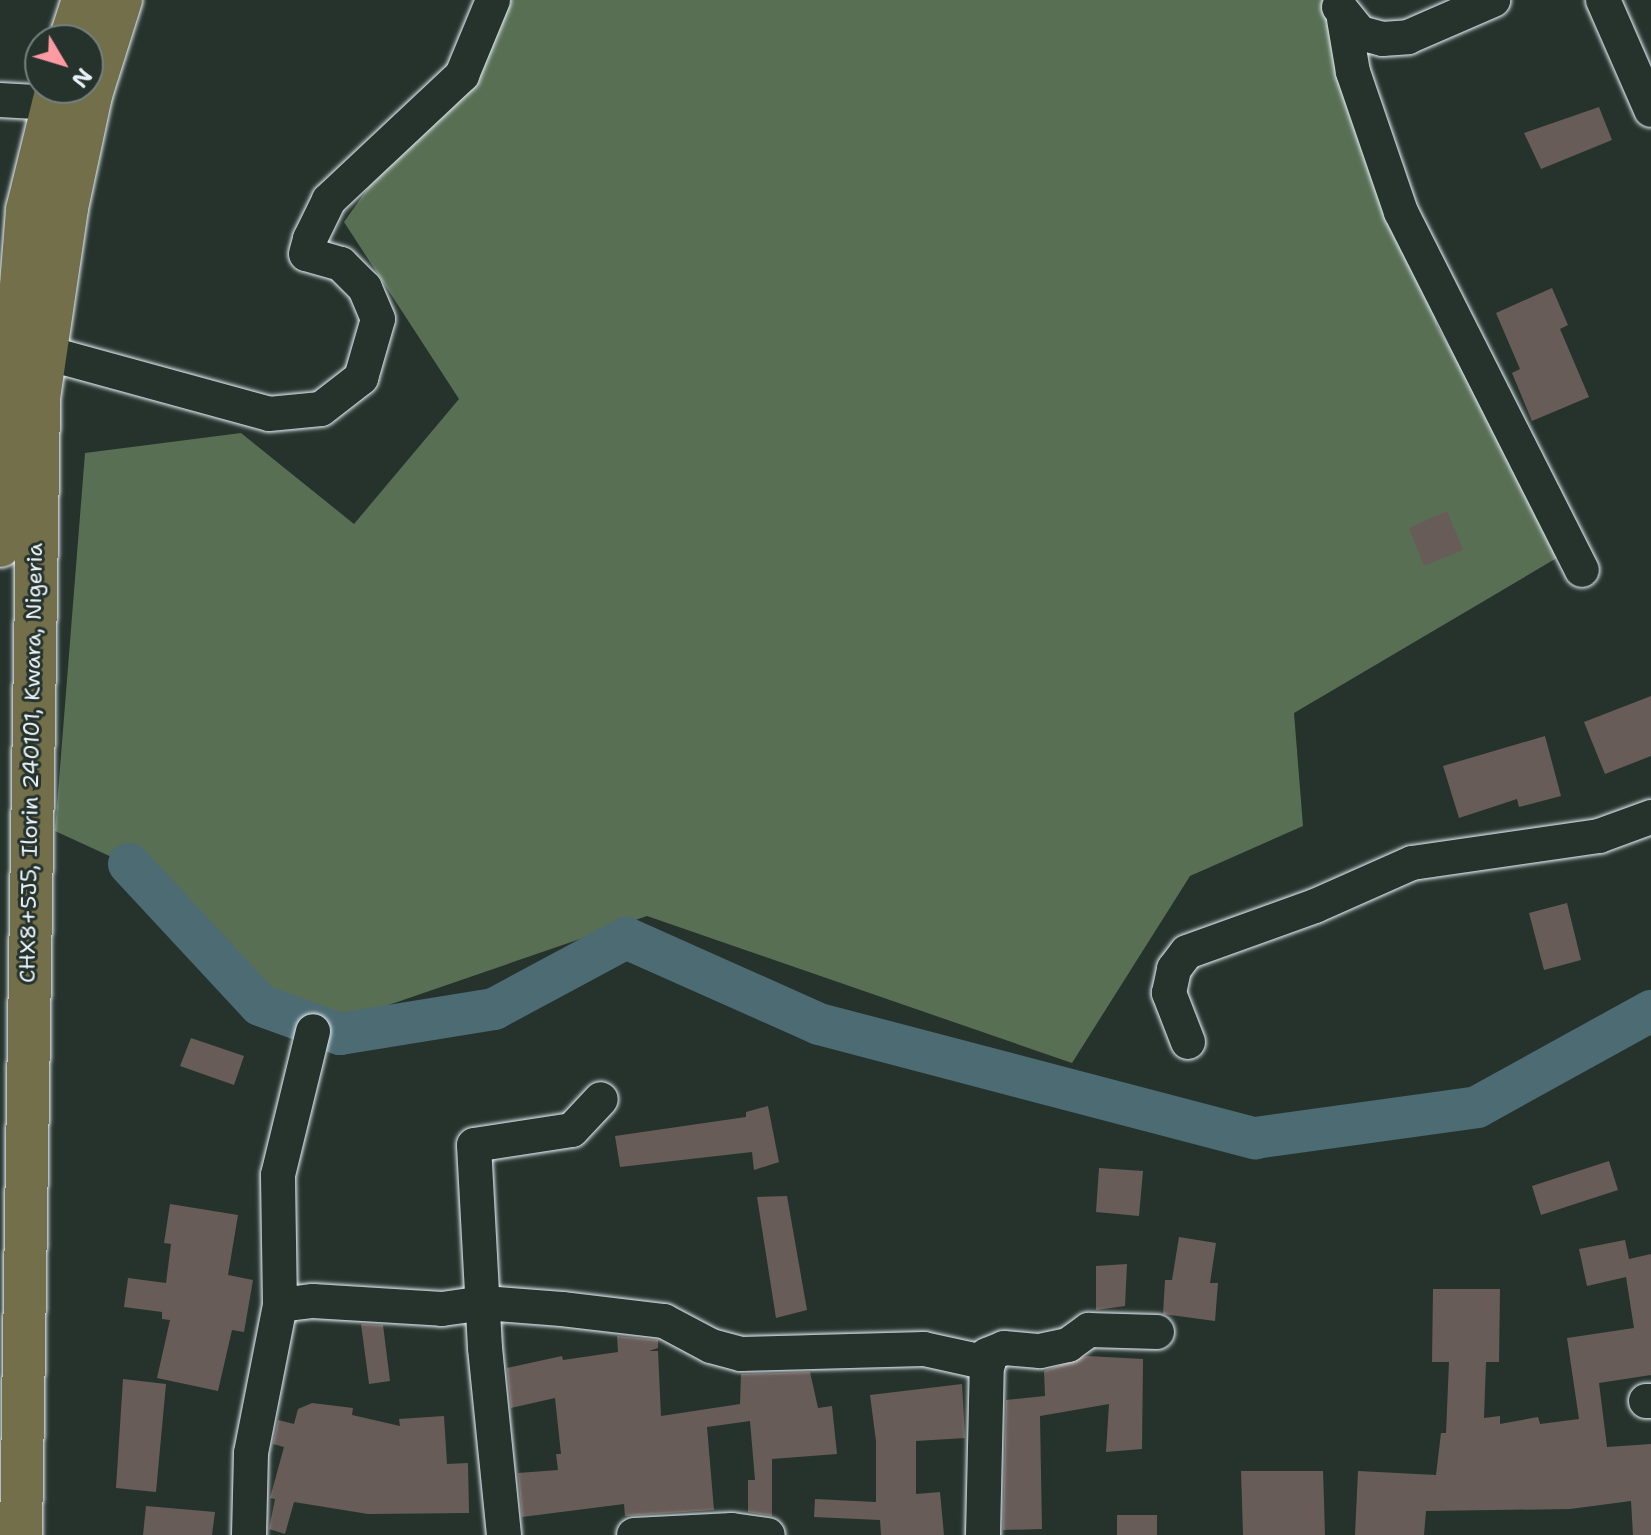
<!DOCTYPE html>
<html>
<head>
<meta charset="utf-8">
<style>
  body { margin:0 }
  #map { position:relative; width:1651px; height:1535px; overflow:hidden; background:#26332d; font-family:"Shantell Sans",sans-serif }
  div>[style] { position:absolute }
  .green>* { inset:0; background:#586f54 }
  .river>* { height:42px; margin:-21px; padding:0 21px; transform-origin:21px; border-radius:21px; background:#4c6b73 }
  .building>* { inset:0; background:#685c58 }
  .roads { filter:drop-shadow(0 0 2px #e8f1f8) drop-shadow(0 0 2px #e8f1f8) }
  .minor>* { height:34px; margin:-17px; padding:0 17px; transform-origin:17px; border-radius:17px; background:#26332d }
  .major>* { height:42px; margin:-21px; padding:0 21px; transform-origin:21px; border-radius:21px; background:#726f4a }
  span { translate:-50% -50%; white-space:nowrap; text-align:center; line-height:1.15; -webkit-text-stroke:6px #26332d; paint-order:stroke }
  .street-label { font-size:22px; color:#e8f1f8 }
  .north { position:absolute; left:24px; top:24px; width:80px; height:80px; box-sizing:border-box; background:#26332d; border:2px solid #747f7e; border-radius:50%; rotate:128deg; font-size:22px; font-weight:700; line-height:32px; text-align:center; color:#e8f1f8 }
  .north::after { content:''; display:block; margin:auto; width:28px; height:36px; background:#ff9aa2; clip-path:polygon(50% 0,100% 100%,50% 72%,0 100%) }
</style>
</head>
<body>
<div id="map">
  <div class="green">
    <div style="clip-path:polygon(501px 0,1336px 0,1438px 328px,1572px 549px,1294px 713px,1303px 826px,1190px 876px,1072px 1063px,647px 916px,313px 1031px,129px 865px,55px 831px,85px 453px,241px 433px,354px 524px,459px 399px,344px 222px)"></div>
  </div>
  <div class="river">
    <div style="left:129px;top:864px;width:192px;rotate:47.1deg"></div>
    <div style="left:260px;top:1005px;width:85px;rotate:19.9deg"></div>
    <div style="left:340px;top:1034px;width:156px;rotate:-9.2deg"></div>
    <div style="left:494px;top:1009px;width:150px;rotate:-28.3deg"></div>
    <div style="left:626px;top:938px;width:211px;rotate:24deg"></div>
    <div style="left:819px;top:1024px;width:451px;rotate:14.7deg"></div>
    <div style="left:1255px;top:1138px;width:224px;rotate:-7.9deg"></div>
    <div style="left:1477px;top:1107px;width:199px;rotate:-28.9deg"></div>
  </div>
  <div class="building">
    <div style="clip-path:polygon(1599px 107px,1612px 140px,1541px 169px,1524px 133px)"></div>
    <div style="clip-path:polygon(1552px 288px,1568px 325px,1560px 329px,1589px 397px,1532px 421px,1512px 373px,1520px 369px,1496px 313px)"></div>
    <div style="clip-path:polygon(1447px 511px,1463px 550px,1424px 566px,1409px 528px)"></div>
    <div style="clip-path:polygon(1651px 696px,1651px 756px,1605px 774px,1584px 722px)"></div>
    <div style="clip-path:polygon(1545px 736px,1561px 796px,1519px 807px,1517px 799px,1459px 818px,1443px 766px)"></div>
    <div style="clip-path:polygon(1567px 903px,1581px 960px,1544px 970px,1529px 913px)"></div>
    <div style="clip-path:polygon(191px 1038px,244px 1056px,234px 1085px,180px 1066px)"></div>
    <div style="clip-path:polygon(768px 1106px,779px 1162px,754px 1170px,752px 1152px,620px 1167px,615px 1136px,746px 1117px,746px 1112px)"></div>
    <div style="clip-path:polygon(1609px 1161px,1618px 1190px,1541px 1215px,1532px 1186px)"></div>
    <div style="clip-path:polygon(1099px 1168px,1143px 1171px,1139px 1216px,1096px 1212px)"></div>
    <div style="clip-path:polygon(787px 1196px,807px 1310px,776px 1318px,757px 1197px)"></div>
    <div style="clip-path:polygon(170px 1204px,238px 1215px,228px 1275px,253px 1280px,244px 1332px,232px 1330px,218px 1391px,157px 1378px,170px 1320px,162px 1319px,162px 1312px,124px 1307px,128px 1278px,166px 1283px,171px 1244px,164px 1243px)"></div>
    <div style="clip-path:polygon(1179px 1237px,1216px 1243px,1210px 1283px,1218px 1283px,1215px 1321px,1163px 1314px,1165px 1280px,1172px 1280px)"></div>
    <div style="clip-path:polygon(1625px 1240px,1629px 1259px,1651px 1254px,1651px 1375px,1599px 1383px,1607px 1447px,1651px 1444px,1651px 1535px,1633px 1535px,1631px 1501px,1570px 1509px,1426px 1511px,1424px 1535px,1355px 1535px,1358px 1471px,1436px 1475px,1441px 1433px,1446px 1433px,1449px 1362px,1432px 1362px,1433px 1289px,1500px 1289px,1499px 1362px,1486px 1362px,1484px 1418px,1500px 1416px,1500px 1424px,1538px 1417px,1540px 1424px,1579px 1419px,1567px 1338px,1634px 1328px,1626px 1277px,1587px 1286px,1579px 1249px)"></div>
    <div style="clip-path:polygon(1127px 1264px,1125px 1306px,1096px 1310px,1096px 1266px)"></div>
    <div style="clip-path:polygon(361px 1324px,383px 1325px,390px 1381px,369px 1384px)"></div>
    <div style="clip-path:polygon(617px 1336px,658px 1340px,658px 1348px,649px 1351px,658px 1351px,661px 1416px,740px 1404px,741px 1374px,810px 1372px,818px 1408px,832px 1406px,837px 1454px,772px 1459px,772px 1516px,748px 1512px,748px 1480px,755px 1480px,750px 1421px,707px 1427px,714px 1510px,625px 1516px,624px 1504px,522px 1517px,518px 1473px,558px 1470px,556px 1454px,561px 1454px,555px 1398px,511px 1408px,507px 1368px,562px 1356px,563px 1360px,618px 1352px)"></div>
    <div style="clip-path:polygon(1087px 1356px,1143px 1359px,1142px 1449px,1106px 1452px,1109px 1404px,1040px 1416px,1042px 1529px,1003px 1530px,1006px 1400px,1045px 1396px,1044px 1371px)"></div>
    <div style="clip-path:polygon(123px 1379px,166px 1384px,156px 1492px,116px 1488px)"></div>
    <div style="clip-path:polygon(962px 1384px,965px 1438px,916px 1441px,916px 1494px,940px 1492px,944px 1535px,881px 1535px,880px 1520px,814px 1517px,815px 1499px,876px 1502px,876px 1441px,870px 1395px)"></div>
    <div style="clip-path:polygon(312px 1403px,353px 1408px,352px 1415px,400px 1426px,399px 1419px,444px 1416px,447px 1464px,468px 1463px,469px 1513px,368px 1514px,294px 1502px,285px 1534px,269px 1529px,275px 1499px,270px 1498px,284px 1447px,273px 1444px,278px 1420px,294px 1424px,298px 1409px)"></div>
    <div style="clip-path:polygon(1241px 1471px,1323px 1471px,1325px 1535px,1243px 1535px)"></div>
    <div style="clip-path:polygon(146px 1506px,215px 1512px,212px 1535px,143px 1535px)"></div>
    <div style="clip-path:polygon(1117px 1515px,1157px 1515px,1157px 1535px,1117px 1535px)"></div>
  </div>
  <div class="roads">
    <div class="minor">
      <div style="left:1603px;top:0;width:120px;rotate:66.4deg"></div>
      <div style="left:1339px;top:7px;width:33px;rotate:51deg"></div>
      <div style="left:1360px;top:33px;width:23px;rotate:15deg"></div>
      <div style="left:1382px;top:39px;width:26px;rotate:-4deg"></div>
      <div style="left:1408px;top:37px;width:93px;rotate:-23.5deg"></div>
      <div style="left:1344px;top:19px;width:54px;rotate:80.4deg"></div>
      <div style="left:1353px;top:72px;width:148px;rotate:71.1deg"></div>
      <div style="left:1401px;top:212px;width:401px;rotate:63.2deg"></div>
      <div style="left:0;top:100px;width:53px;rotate:3.2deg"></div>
      <div style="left:43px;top:352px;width:234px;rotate:15.3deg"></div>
      <div style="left:269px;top:414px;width:52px;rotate:-5.5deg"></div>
      <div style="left:321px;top:409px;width:51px;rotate:-37.8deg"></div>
      <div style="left:361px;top:378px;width:61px;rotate:-73.9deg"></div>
      <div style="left:378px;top:319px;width:34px;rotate:-113deg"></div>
      <div style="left:365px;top:288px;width:34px;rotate:-135deg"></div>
      <div style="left:341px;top:264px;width:36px;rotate:-164deg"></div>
      <div style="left:306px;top:254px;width:16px;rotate:-75deg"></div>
      <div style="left:310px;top:239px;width:43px;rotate:-64deg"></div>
      <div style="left:329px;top:200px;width:183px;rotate:-43.2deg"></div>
      <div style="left:462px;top:75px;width:81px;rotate:-67.5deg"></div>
      <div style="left:1188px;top:1042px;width:53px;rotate:-111.2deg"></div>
      <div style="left:1169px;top:993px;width:25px;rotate:-78deg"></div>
      <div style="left:1174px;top:969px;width:21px;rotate:-53deg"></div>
      <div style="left:1187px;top:952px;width:136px;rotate:-19.8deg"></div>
      <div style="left:1315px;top:906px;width:106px;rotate:-23.9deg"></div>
      <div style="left:1412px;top:863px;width:189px;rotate:-8.2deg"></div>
      <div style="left:1599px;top:836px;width:55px;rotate:-20.1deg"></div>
      <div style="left:280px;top:1305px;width:130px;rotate:-90.9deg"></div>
      <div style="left:278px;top:1175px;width:148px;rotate:-76.3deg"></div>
      <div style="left:1646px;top:1401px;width:5px"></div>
      <div style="left:249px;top:1535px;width:82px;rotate:-88.6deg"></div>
      <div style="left:251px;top:1453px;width:151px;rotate:-78.9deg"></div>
      <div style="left:280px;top:1305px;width:33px;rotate:-7deg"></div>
      <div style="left:313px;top:1301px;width:129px;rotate:3.5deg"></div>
      <div style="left:442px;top:1309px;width:42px;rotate:-8.1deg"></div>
      <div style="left:484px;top:1303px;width:78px;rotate:4.4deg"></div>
      <div style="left:562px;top:1309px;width:103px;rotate:6.7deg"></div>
      <div style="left:664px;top:1321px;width:53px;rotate:28deg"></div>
      <div style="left:711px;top:1346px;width:31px;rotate:15deg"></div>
      <div style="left:741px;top:1354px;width:183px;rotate:-1.6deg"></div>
      <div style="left:924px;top:1349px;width:66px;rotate:12.3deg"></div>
      <div style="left:504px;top:1535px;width:188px;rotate:-95.8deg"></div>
      <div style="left:485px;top:1348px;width:203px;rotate:-93.1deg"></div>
      <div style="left:474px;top:1145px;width:99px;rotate:-8.7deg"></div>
      <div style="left:572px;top:1130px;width:42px;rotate:-46.9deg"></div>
      <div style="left:634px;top:1535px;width:98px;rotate:-2.9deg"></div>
      <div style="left:732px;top:1530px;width:36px;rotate:8deg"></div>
      <div style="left:983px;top:1535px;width:180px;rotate:-88.7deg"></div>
      <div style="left:987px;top:1355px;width:18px;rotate:-22deg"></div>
      <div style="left:1004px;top:1348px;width:36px;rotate:5deg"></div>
      <div style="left:1040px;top:1351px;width:29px;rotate:-12deg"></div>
      <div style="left:1068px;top:1345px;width:26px;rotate:-36deg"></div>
      <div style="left:1089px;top:1330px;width:68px;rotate:1.7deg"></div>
    </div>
    <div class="major">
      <div style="left:70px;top:40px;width:42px;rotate:-72deg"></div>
      <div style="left:0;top:546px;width:337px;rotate:-85.4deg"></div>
      <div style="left:27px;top:210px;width:126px;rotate:-76.2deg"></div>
      <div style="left:21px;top:1535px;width:1137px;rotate:-89.09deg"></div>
      <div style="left:39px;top:398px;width:192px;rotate:-81.6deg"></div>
      <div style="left:67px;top:208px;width:116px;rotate:-78deg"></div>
      <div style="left:91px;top:95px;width:100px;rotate:-72.5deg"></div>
    </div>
  </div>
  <div class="street-label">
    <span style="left:31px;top:763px;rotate:-89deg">CHX8+5J5, Ilorin 240101, Kwara, Nigeria</span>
  </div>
  <div class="north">N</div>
</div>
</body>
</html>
